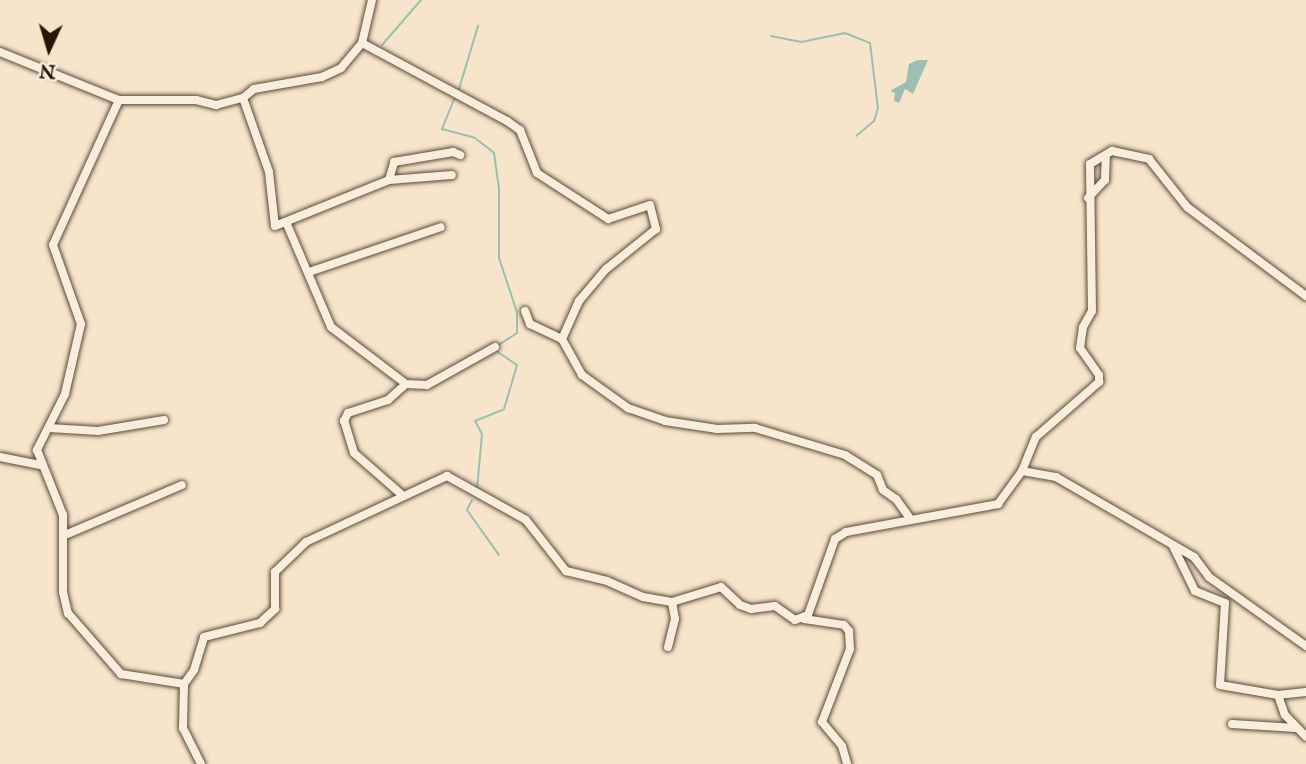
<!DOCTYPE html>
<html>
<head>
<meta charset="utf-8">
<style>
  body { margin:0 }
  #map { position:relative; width:1306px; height:764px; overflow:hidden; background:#f6e4cb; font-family:"IM FELL English",serif }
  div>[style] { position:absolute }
  .water>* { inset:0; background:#9dbfb2 }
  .stream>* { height:2px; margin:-1px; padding:0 1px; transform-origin:1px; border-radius:1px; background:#9dbfb2 }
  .roads { filter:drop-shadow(0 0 2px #5c4935) drop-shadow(0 0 2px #5c4935) }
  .minor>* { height:8px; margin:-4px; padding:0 4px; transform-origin:4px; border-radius:4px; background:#f9eddd }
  span { translate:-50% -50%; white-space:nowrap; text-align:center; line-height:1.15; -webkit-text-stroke:6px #f9eddd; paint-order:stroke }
  .north { position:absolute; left:14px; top:14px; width:70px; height:70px; -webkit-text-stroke:5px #f9eddd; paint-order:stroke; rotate:184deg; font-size:19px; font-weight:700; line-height:28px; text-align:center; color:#281503 }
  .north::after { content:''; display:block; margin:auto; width:24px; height:32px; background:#281503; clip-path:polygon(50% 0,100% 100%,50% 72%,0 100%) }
</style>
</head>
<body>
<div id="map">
  <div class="water">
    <div style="clip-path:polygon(918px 60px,928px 60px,913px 94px,905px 89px,899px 103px,894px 101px,895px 93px,890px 91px,906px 82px,909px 64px)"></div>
  </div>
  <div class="stream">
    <div style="left:771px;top:36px;width:31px;rotate:11deg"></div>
    <div style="left:801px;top:42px;width:45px;rotate:-11.6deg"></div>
    <div style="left:845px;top:33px;width:27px;rotate:22deg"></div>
    <div style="left:870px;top:43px;width:65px;rotate:83deg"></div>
    <div style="left:878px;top:108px;width:14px;rotate:107deg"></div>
    <div style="left:874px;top:121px;width:23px;rotate:140deg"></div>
    <div style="left:382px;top:45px;width:60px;rotate:-49.1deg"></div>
    <div style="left:459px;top:89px;width:66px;rotate:-73.2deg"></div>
    <div style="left:455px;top:97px;width:35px;rotate:112deg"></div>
    <div style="left:442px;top:129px;width:34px;rotate:15deg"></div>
    <div style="left:475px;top:138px;width:24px;rotate:38deg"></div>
    <div style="left:494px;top:153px;width:35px;rotate:82deg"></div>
    <div style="left:499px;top:188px;width:70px;rotate:90deg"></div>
    <div style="left:499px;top:258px;width:57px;rotate:71.6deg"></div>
    <div style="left:517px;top:312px;width:21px;rotate:90deg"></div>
    <div style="left:517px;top:333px;width:24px;rotate:147deg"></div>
    <div style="left:477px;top:489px;width:55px;rotate:-84.8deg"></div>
    <div style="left:482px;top:434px;width:15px;rotate:-118deg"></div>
    <div style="left:475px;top:421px;width:31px;rotate:-22deg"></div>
    <div style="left:504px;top:409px;width:46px;rotate:-73.5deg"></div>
    <div style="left:517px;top:365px;width:25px;rotate:-146deg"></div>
    <div style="left:472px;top:500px;width:11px;rotate:117deg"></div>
    <div style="left:467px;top:510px;width:55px;rotate:54.6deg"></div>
  </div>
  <div class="roads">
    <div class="minor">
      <div style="left:362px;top:43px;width:44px;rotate:-76.9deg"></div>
      <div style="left:0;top:52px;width:128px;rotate:22deg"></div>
      <div style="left:119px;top:100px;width:77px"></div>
      <div style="left:196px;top:100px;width:21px;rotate:14deg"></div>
      <div style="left:216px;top:105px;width:28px;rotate:-15deg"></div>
      <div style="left:243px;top:98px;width:14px;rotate:-39deg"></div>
      <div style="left:254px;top:89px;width:69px;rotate:-10deg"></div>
      <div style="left:322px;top:77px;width:21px;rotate:-25deg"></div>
      <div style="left:341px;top:68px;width:33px;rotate:-50deg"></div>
      <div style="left:362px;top:43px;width:165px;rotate:28.3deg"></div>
      <div style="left:507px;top:121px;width:16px;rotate:35deg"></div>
      <div style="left:520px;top:130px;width:46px;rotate:68.4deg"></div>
      <div style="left:537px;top:173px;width:85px;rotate:32.9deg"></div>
      <div style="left:608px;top:219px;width:44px;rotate:-18.4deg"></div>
      <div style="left:650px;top:205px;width:25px;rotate:76deg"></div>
      <div style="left:656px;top:229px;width:64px;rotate:141.3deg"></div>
      <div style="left:606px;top:269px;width:42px;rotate:130.2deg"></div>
      <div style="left:579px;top:301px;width:42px;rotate:114.1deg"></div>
      <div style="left:562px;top:339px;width:41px;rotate:60.9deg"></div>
      <div style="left:582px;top:375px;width:57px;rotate:35.7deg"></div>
      <div style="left:628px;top:408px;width:39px;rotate:19deg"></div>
      <div style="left:665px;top:421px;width:53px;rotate:8.7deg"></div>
      <div style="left:717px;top:429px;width:38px;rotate:-2deg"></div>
      <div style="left:755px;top:428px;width:94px;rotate:16.7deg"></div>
      <div style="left:845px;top:455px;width:38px;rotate:32deg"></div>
      <div style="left:877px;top:475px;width:16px;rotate:68deg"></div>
      <div style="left:883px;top:490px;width:16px;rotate:35deg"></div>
      <div style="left:896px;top:499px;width:22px;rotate:54deg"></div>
      <div style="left:243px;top:98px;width:78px;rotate:70.6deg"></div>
      <div style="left:269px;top:172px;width:54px;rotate:83.7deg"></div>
      <div style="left:275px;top:226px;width:123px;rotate:-22deg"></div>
      <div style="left:389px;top:180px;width:19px;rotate:-74deg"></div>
      <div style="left:394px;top:162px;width:60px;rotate:-9.6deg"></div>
      <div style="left:453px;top:152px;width:8px;rotate:23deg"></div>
      <div style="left:119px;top:100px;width:159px;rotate:114.5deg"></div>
      <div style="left:53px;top:245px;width:84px;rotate:70.5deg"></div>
      <div style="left:81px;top:324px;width:72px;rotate:102.9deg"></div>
      <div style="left:65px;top:394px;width:63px;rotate:116.6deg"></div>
      <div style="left:37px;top:450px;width:70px;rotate:68.2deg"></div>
      <div style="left:63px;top:515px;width:77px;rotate:90deg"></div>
      <div style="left:63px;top:592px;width:22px;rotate:77deg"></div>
      <div style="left:68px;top:613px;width:81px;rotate:49deg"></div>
      <div style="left:121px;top:674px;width:64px;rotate:9deg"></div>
      <div style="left:184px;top:684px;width:44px;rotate:91.3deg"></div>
      <div style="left:183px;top:728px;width:40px;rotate:63.4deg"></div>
      <div style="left:389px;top:180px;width:63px;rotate:-4.5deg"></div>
      <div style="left:1088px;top:198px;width:25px;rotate:-47deg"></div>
      <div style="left:1105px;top:180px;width:25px;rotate:-88deg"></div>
      <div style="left:286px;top:222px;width:114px;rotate:66.8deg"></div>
      <div style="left:331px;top:327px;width:94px;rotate:37.2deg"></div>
      <div style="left:406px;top:384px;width:21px;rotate:3deg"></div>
      <div style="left:427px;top:385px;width:78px;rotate:-29.2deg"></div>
      <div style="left:309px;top:272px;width:139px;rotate:-18.8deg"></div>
      <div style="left:525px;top:311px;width:14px;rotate:69deg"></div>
      <div style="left:530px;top:324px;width:35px;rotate:25deg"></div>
      <div style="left:49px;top:428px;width:49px;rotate:3.5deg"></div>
      <div style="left:98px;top:431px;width:67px;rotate:-9.5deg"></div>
      <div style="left:0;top:457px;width:41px;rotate:11.3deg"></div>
      <div style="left:1022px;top:471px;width:37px;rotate:-68deg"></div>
      <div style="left:1036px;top:437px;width:84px;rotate:-41.1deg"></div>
      <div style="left:1099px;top:382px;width:7px;rotate:-90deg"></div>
      <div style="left:1099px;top:375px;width:33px;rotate:-125deg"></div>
      <div style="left:1080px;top:348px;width:21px;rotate:-82deg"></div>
      <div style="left:1083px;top:327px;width:18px;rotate:-61deg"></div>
      <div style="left:1092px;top:311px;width:147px;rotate:-90.8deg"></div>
      <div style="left:1090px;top:164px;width:26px;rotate:-31deg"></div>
      <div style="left:1112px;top:151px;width:38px;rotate:12deg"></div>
      <div style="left:1149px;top:159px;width:61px;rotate:51.6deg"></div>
      <div style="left:1187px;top:207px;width:149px;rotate:36.8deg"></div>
      <div style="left:401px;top:494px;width:62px;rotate:-138.9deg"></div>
      <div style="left:354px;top:453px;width:34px;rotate:-107deg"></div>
      <div style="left:344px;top:421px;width:9px;rotate:-63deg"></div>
      <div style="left:348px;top:413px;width:42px;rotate:-18deg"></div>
      <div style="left:388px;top:400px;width:24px;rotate:-42deg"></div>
      <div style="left:65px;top:535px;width:127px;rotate:-23.1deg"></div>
      <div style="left:1173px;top:546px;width:50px;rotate:63.9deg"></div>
      <div style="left:1195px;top:591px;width:32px;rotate:22deg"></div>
      <div style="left:1225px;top:603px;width:82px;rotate:93.5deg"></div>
      <div style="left:1220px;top:685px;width:59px;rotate:9.8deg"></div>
      <div style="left:1278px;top:695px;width:28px;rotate:-6deg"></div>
      <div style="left:804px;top:619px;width:40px;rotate:8.5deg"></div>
      <div style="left:844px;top:625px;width:8px;rotate:50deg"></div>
      <div style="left:849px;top:631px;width:18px;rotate:87deg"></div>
      <div style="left:850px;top:649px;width:78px;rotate:111deg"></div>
      <div style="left:822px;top:722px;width:31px;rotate:50deg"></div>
      <div style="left:842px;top:746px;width:19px;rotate:74deg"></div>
      <div style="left:668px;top:647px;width:29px;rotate:-76deg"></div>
      <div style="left:675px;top:619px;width:17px;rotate:-100deg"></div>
      <div style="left:184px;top:684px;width:17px;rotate:-54deg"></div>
      <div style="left:194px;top:670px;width:34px;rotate:-73deg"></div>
      <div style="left:204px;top:637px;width:58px;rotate:-14deg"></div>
      <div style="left:260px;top:623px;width:21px;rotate:-43deg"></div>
      <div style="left:275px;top:609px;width:37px;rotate:-90deg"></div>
      <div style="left:275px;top:572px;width:43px;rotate:-44.1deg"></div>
      <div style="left:306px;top:542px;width:156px;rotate:-25.1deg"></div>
      <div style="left:447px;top:476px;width:90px;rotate:29.1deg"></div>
      <div style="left:526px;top:520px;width:65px;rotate:51.9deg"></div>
      <div style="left:566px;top:571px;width:42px;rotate:13.7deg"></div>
      <div style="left:607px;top:581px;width:39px;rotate:24deg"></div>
      <div style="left:643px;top:597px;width:29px;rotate:10deg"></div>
      <div style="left:672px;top:602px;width:51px;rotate:-17deg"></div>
      <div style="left:721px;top:587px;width:26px;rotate:43deg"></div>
      <div style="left:740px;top:605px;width:12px;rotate:20deg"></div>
      <div style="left:751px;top:609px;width:24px;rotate:-7deg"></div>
      <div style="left:775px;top:606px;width:24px;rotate:35deg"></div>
      <div style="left:795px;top:620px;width:14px;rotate:-21deg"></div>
      <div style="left:808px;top:615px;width:81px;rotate:-70.4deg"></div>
      <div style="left:835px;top:539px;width:13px;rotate:-32deg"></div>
      <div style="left:846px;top:532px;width:155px;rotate:-10.4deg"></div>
      <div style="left:998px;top:504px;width:41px;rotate:-54deg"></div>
      <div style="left:1022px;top:471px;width:35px;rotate:10deg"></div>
      <div style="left:1056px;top:477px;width:160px;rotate:30.1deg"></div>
      <div style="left:1194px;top:557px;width:25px;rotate:53deg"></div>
      <div style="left:1209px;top:577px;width:119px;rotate:35.4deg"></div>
      <div style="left:1278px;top:695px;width:21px;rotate:71deg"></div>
      <div style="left:1285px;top:715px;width:30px;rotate:46deg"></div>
      <div style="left:1232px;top:724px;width:64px;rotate:3.6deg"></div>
    </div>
  </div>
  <div class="north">N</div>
</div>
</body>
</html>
